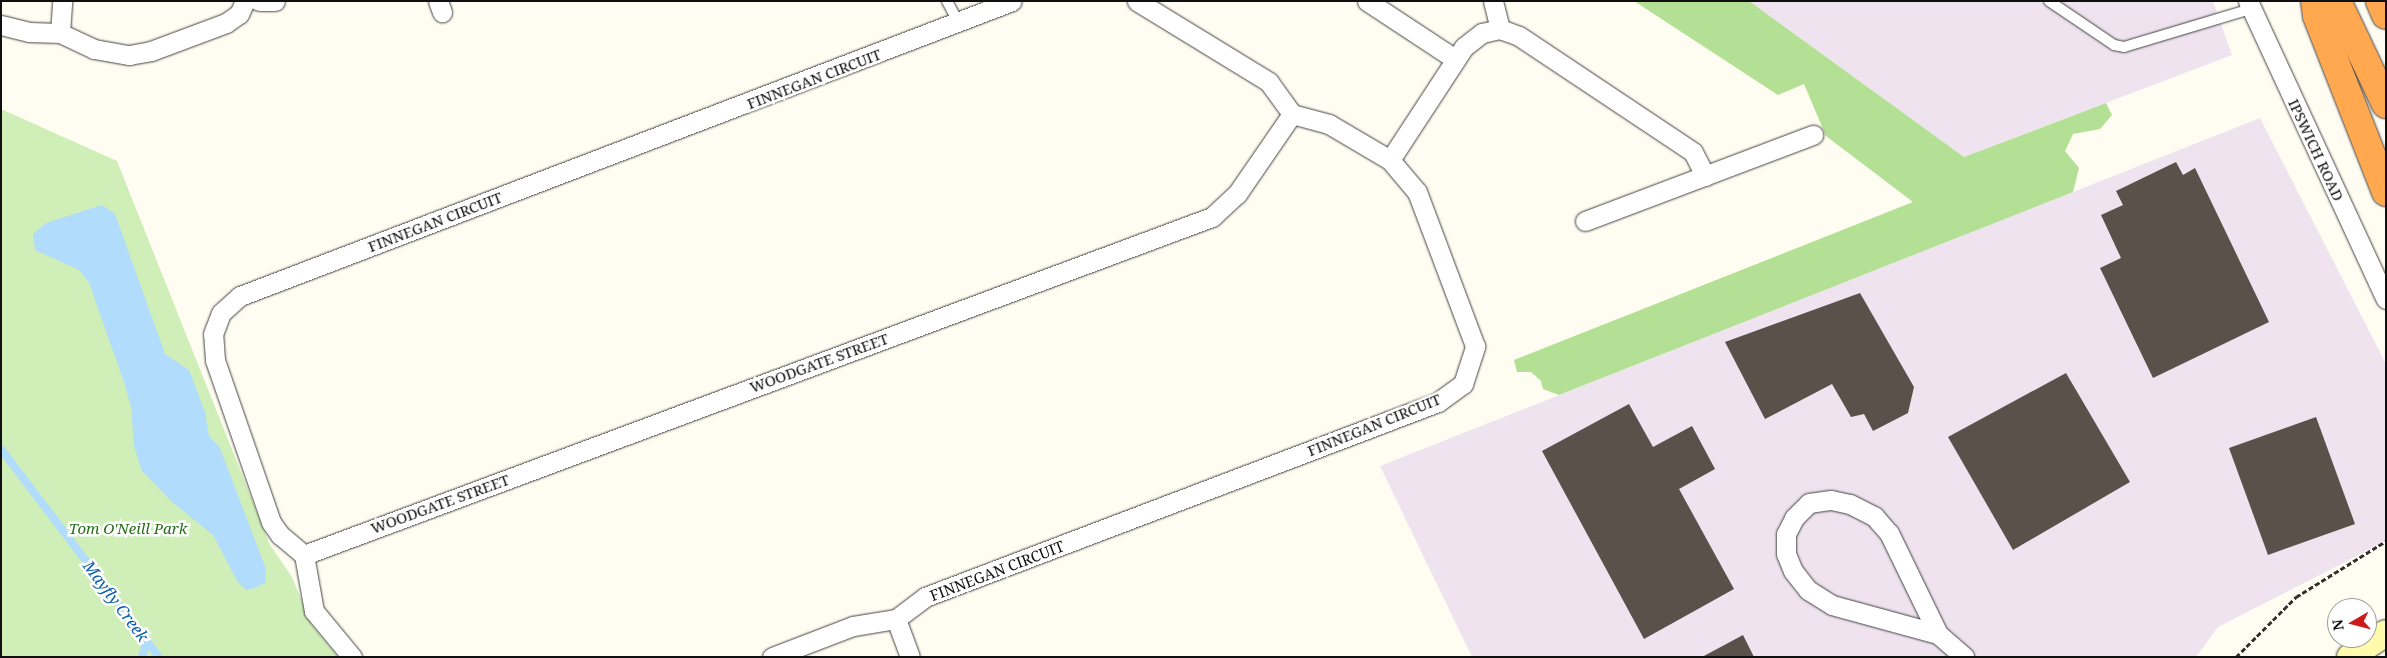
<!DOCTYPE html>
<html>
<head>
<meta charset="utf-8">
<style>
  body { margin:0 }
  #map { position:relative; width:2387px; height:658px; overflow:hidden; background:#fffdf1; font-family:"Noto Serif",serif }
  div>[style] { position:absolute }
  .industrial>* { inset:0; background:#eee3ee }
  .green>* { inset:0; background:#d0eeb7 }
  .forest>* { inset:0; background:#b3e094 }
  .water>* { inset:0; background:#b1dcfb }
  .stream>* { height:8px; margin:-4px; padding:0 4px; transform-origin:4px; border-radius:4px; background:#b1dcfb }
  .building>* { inset:0; background:#59514a }
  .path>* { height:3px; margin-top:-1.5px; transform-origin:0; background:repeating-linear-gradient(90deg,#313131 0 5px,transparent 0 7.5px) }
  .roads { filter:drop-shadow(0 0 1px #424242) drop-shadow(0 0 1px #424242) }
  .lane>* { height:10px; margin:-5px; padding:0 5px; transform-origin:5px; border-radius:5px; background:#fff }
  .street>* { height:19px; margin:-9.5px; padding:0 9.5px; transform-origin:9.5px; border-radius:9.5px; background:#fff }
  .secondary>* { height:26px; margin:-13px; padding:0 13px; transform-origin:13px; border-radius:13px; background:#fffaac }
  .highway>* { height:28px; margin:-14px; padding:0 14px; transform-origin:14px; border-radius:14px; background:#ffa84f }
  span { translate:-50% -50%; white-space:nowrap; text-align:center; line-height:1.15; -webkit-text-stroke:5px #fff; paint-order:stroke }
  .street-label { font-size:15px; color:#0f0f0f }
  .park-label { font-size:15px; color:#266e19; font-style:italic }
  .water-label { font-size:16px; color:#0c5fad; font-style:italic }
  .frame { position:absolute; inset:0; border:2px solid #0f0f0f; pointer-events:none }
  .north { position:absolute; left:2327px; top:598px; width:50px; height:50px; box-sizing:border-box; background:#fff; border:1px solid #9f9f9f; border-radius:50%; rotate:262deg; font-size:14px; font-weight:700; line-height:20px; text-align:center; color:#0f0f0f }
  .north::after { content:''; display:block; margin:auto; width:18px; height:22px; background:#cc1a1a; clip-path:polygon(50% 0,100% 100%,50% 72%,0 100%) }
</style>
</head>
<body>
<div id="map">
  <div class="industrial">
    <div style="clip-path:polygon(1749px 1px,2213px 1px,2232px 55px,1964px 157px)"></div>
    <div style="clip-path:polygon(2260px 118px,2386px 364px,2386px 541px,2218px 627px,2196px 657px,1472px 657px,1380px 466px)"></div>
  </div>
  <div class="green">
    <div style="clip-path:polygon(1px 109px,117px 161px,270px 545px,292px 577px,311px 624px,338px 657px,1px 657px)"></div>
  </div>
  <div class="forest">
    <div style="clip-path:polygon(1634px 1px,1749px 1px,1964px 157px,2106px 103px,2112px 115px,2100px 129px,2073px 134px,2065px 151px,2079px 168px,2073px 192px,1559px 395px,1543px 389px,1541px 381px,1531px 372px,1517px 372px,1514px 360px,1913px 202px,1826px 136px,1804px 84px,1778px 95px)"></div>
  </div>
  <div class="water">
    <div style="clip-path:polygon(102px 205px,115px 214px,165px 354px,189px 370px,205px 412px,209px 436px,220px 448px,266px 569px,265px 583px,252px 589px,246px 590px,237px 581px,213px 535px,172px 502px,142px 471px,134px 446px,131px 407px,124px 382px,89px 283px,79px 270px,35px 250px,33px 234px,46px 223px)"></div>
  </div>
  <div class="stream">
    <div style="left:1px;top:449px;width:261px;rotate:52.8deg"></div>
    <div style="left:142px;top:657px;width:18px;rotate:-74deg"></div>
  </div>
  <div class="building">
    <div style="clip-path:polygon(2176px 162px,2183px 175px,2195px 168px,2269px 322px,2153px 378px,2100px 268px,2121px 258px,2101px 215px,2123px 205px,2116px 191px)"></div>
    <div style="clip-path:polygon(1860px 293px,1914px 387px,1908px 413px,1873px 431px,1864px 414px,1851px 417px,1832px 384px,1765px 419px,1725px 342px)"></div>
    <div style="clip-path:polygon(2066px 373px,2130px 482px,2013px 550px,1948px 437px)"></div>
    <div style="clip-path:polygon(1629px 404px,1653px 447px,1692px 426px,1715px 469px,1679px 489px,1734px 589px,1644px 639px,1542px 451px)"></div>
    <div style="clip-path:polygon(2316px 417px,2355px 524px,2268px 555px,2229px 448px)"></div>
    <div style="clip-path:polygon(1743px 635px,1754px 657px,1702px 657px)"></div>
  </div>
  <div class="path">
    <div style="left:2236px;top:657px;width:85px;rotate:-45deg"></div>
    <div style="left:2296px;top:597px;width:106px;rotate:-31.9deg"></div>
  </div>
  <div class="roads">
    <div class="lane">
      <div style="left:947px;top:1px;width:26px;rotate:62deg"></div>
      <div style="left:2049px;top:1px;width:78px;rotate:34.1deg"></div>
      <div style="left:2114px;top:45px;width:10px;rotate:11deg"></div>
      <div style="left:2124px;top:47px;width:133px;rotate:-16.7deg"></div>
    </div>
    <div class="street">
      <div style="left:259px;top:1px;width:16px"></div>
      <div style="left:438px;top:1px;width:12px;rotate:70deg"></div>
      <div style="left:1367px;top:1px;width:105px;rotate:33.4deg"></div>
      <div style="left:1493px;top:1px;width:29px;rotate:76deg"></div>
      <div style="left:2248px;top:1px;width:328px;rotate:65.2deg"></div>
      <div style="left:1px;top:25px;width:29px;rotate:14deg"></div>
      <div style="left:29px;top:32px;width:31px;rotate:2deg"></div>
      <div style="left:60px;top:33px;width:38px;rotate:25deg"></div>
      <div style="left:94px;top:49px;width:36px;rotate:10deg"></div>
      <div style="left:129px;top:55px;width:22px;rotate:-10deg"></div>
      <div style="left:151px;top:51px;width:80px;rotate:-20.5deg"></div>
      <div style="left:226px;top:23px;width:16px;rotate:-35deg"></div>
      <div style="left:239px;top:14px;width:14px;rotate:-65deg"></div>
      <div style="left:60px;top:33px;width:32px;rotate:-86deg"></div>
      <div style="left:1390px;top:160px;width:135px;rotate:-56.8deg"></div>
      <div style="left:1464px;top:47px;width:23px;rotate:-38deg"></div>
      <div style="left:1482px;top:33px;width:18px;rotate:-13deg"></div>
      <div style="left:1500px;top:29px;width:20px;rotate:20deg"></div>
      <div style="left:1519px;top:36px;width:209px;rotate:33.7deg"></div>
      <div style="left:1693px;top:152px;width:27px;rotate:63deg"></div>
      <div style="left:1585px;top:221px;width:244px;rotate:-20.7deg"></div>
      <div style="left:304px;top:555px;width:969px;rotate:-20.42deg"></div>
      <div style="left:1212px;top:217px;width:34px;rotate:-43deg"></div>
      <div style="left:1237px;top:194px;width:97px;rotate:-55.5deg"></div>
      <div style="left:896px;top:619px;width:40px;rotate:69.8deg"></div>
      <div style="left:1938px;top:634px;width:110px;rotate:-164.7deg"></div>
      <div style="left:1832px;top:605px;width:28px;rotate:-148deg"></div>
      <div style="left:1808px;top:590px;width:24px;rotate:-128deg"></div>
      <div style="left:1793px;top:571px;width:18px;rotate:-112deg"></div>
      <div style="left:1786px;top:554px;width:20px;rotate:-90deg"></div>
      <div style="left:1786px;top:534px;width:18px;rotate:-63deg"></div>
      <div style="left:1794px;top:518px;width:21px;rotate:-45deg"></div>
      <div style="left:1809px;top:503px;width:22px;rotate:-8deg"></div>
      <div style="left:1831px;top:500px;width:19px;rotate:12deg"></div>
      <div style="left:1850px;top:504px;width:27px;rotate:27deg"></div>
      <div style="left:1874px;top:516px;width:23px;rotate:49deg"></div>
      <div style="left:1889px;top:533px;width:112px;rotate:64.1deg"></div>
      <div style="left:1938px;top:634px;width:35px;rotate:41deg"></div>
      <div style="left:352px;top:657px;width:60px;rotate:-129.6deg"></div>
      <div style="left:314px;top:611px;width:57px;rotate:-100.1deg"></div>
      <div style="left:304px;top:555px;width:31px;rotate:-140deg"></div>
      <div style="left:280px;top:535px;width:16px;rotate:-125deg"></div>
      <div style="left:271px;top:522px;width:171px;rotate:-109.1deg"></div>
      <div style="left:215px;top:360px;width:26px;rotate:-94deg"></div>
      <div style="left:213px;top:334px;width:22px;rotate:-69deg"></div>
      <div style="left:221px;top:313px;width:25px;rotate:-42deg"></div>
      <div style="left:240px;top:296px;width:826px;rotate:-20.91deg"></div>
      <div style="left:772px;top:657px;width:87px;rotate:-20.9deg"></div>
      <div style="left:853px;top:626px;width:44px;rotate:-9.2deg"></div>
      <div style="left:896px;top:619px;width:36px;rotate:-37deg"></div>
      <div style="left:925px;top:597px;width:549px;rotate:-20.81deg"></div>
      <div style="left:1438px;top:402px;width:31px;rotate:-36deg"></div>
      <div style="left:1463px;top:384px;width:40px;rotate:-72deg"></div>
      <div style="left:1475px;top:346px;width:165px;rotate:-110.6deg"></div>
      <div style="left:1417px;top:192px;width:42px;rotate:-130.2deg"></div>
      <div style="left:1390px;top:160px;width:71px;rotate:-149.5deg"></div>
      <div style="left:1329px;top:124px;width:38px;rotate:-165deg"></div>
      <div style="left:1292px;top:114px;width:39px;rotate:-126deg"></div>
      <div style="left:1269px;top:82px;width:155px;rotate:-148.5deg"></div>
    </div>
    <div class="secondary">
      <div style="left:2350px;top:657px;width:43px;rotate:-33.7deg"></div>
    </div>
    <div class="highway">
      <div style="left:2315px;top:1px;width:15px;rotate:82deg"></div>
      <div style="left:2317px;top:16px;width:189px;rotate:68.6deg"></div>
      <div style="left:2337px;top:1px;width:114px;rotate:64.6deg"></div>
      <div style="left:2380px;top:1px;width:15px;rotate:67deg"></div>
    </div>
  </div>
  <div class="street-label">
    <span style="left:814px;top:79px;rotate:-21deg">FINNEGAN CIRCUIT</span>
    <span style="left:2316px;top:150px;rotate:65deg">IPSWICH ROAD</span>
    <span style="left:435px;top:222px;rotate:-21deg">FINNEGAN CIRCUIT</span>
    <span style="left:819px;top:363px;rotate:-20deg">WOODGATE STREET</span>
    <span style="left:1374px;top:425px;rotate:-22deg">FINNEGAN CIRCUIT</span>
    <span style="left:440px;top:504px;rotate:-20deg">WOODGATE STREET</span>
    <span style="left:997px;top:571px;rotate:-21deg">FINNEGAN CIRCUIT</span>
  </div>
  <div class="park-label">
    <span style="left:128px;top:529px">Tom O'Neill Park</span>
  </div>
  <div class="water-label">
    <span style="left:116px;top:601px;rotate:53deg">Mayfly Creek</span>
  </div>
  <div class="frame"></div>
  <div class="north">N</div>
</div>
</body>
</html>
